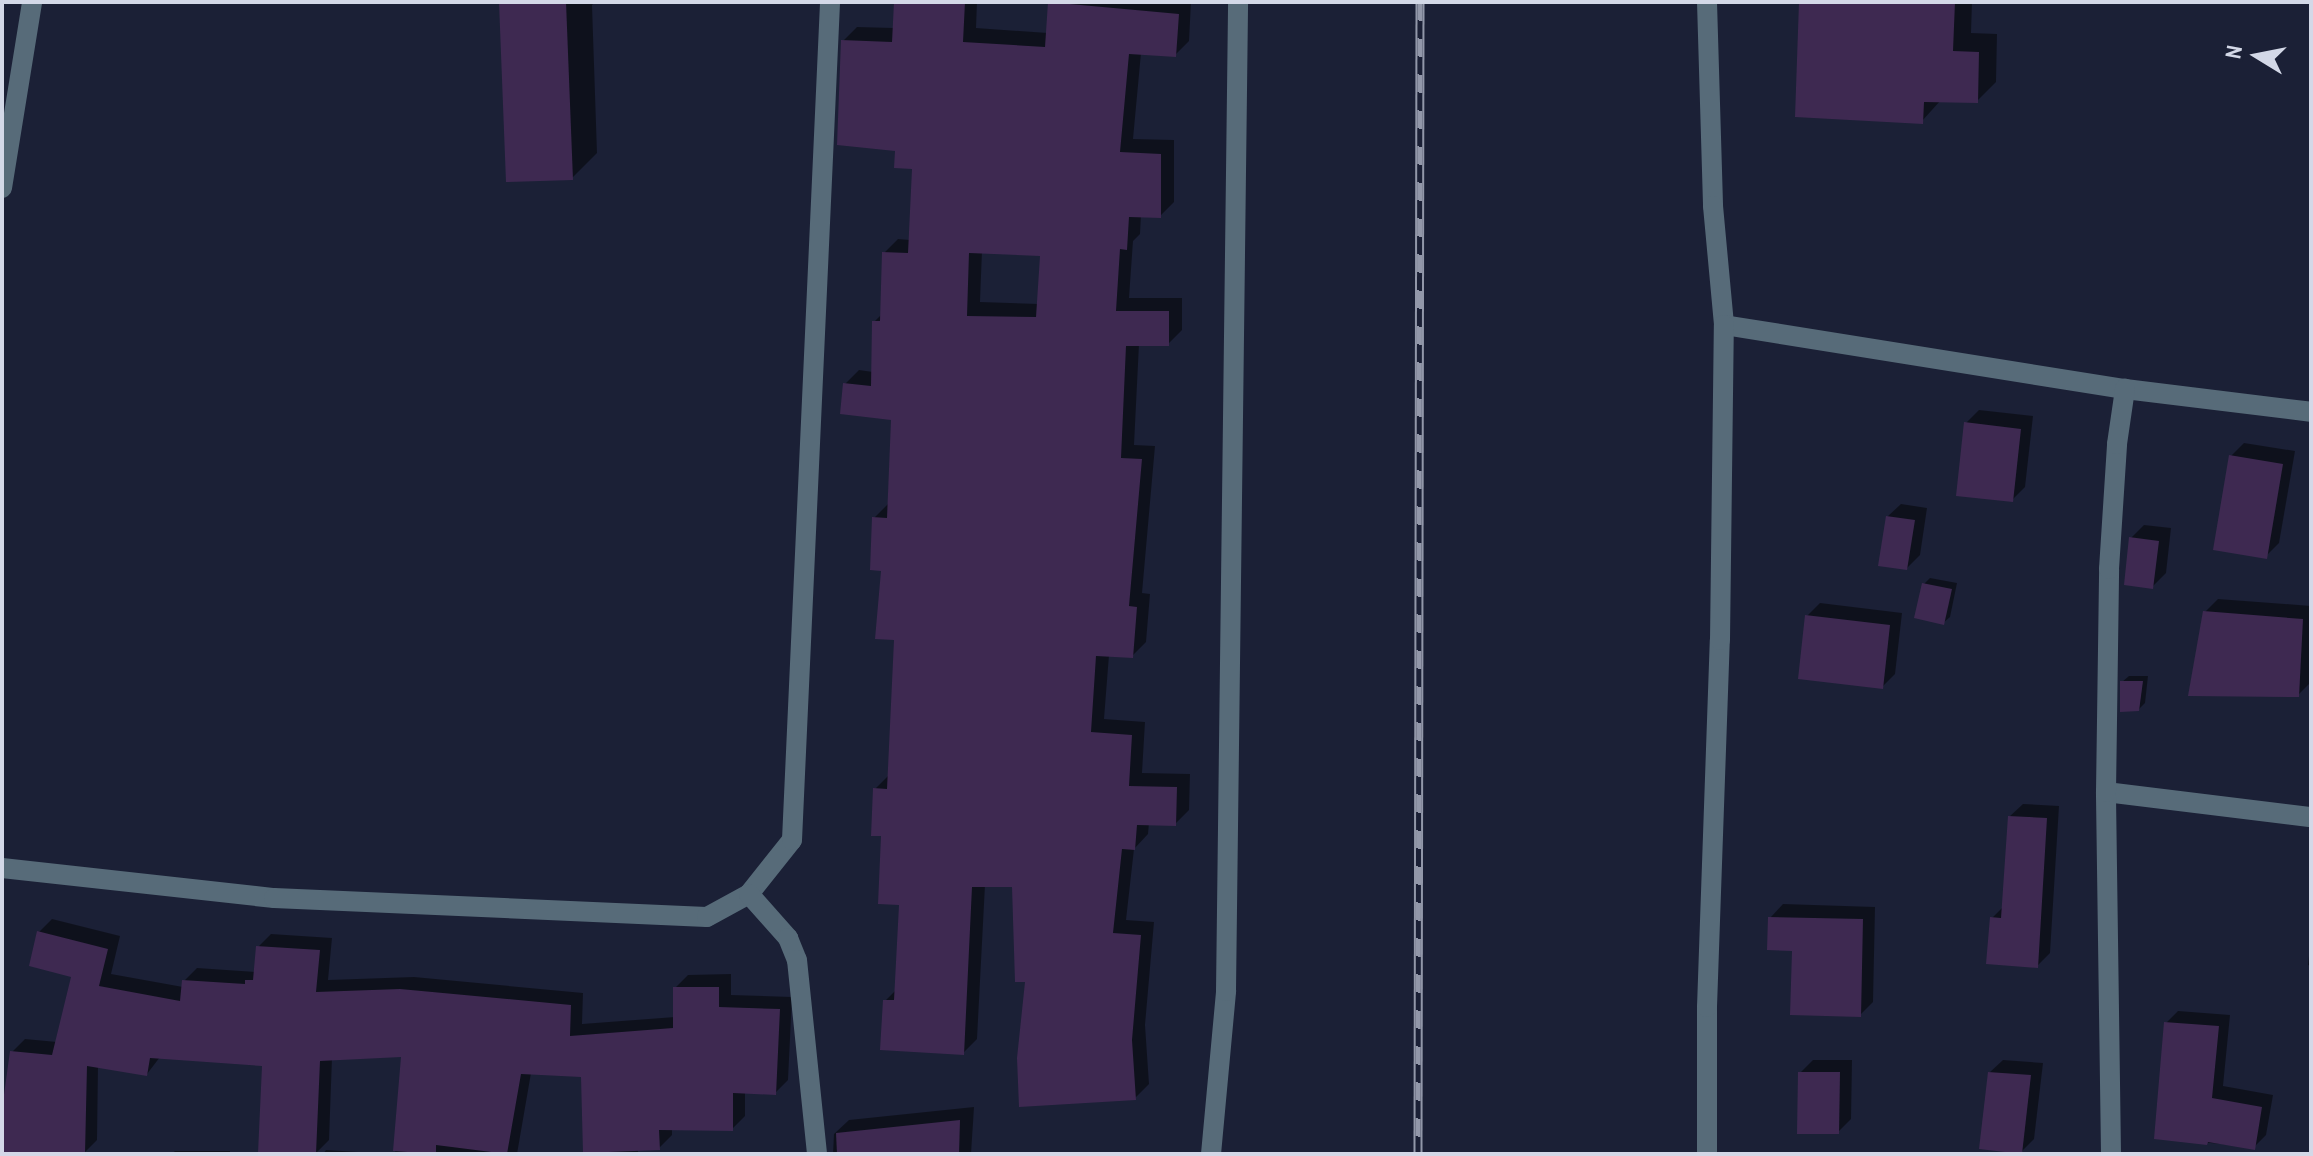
<!DOCTYPE html>
<html>
<head>
<meta charset="utf-8">
<style>
  body { margin:0 }
  #map { position:relative; width:2313px; height:1156px; overflow:hidden; background:#1b2036; font-family:"Archivo Narrow",sans-serif }
  div>[style] { position:absolute }
  .shadow>* { inset:0; background:#0007 }
  .building>* { inset:0; background:#3e2951 }
  .minor>* { height:20px; margin:-10px; padding:0 10px; transform-origin:10px; border-radius:10px; background:#576b79 }
  .rail>* { height:9px; margin-top:-4.5px; transform-origin:0; background:repeating-linear-gradient(90deg,#1b2036 0 18px,#9297a9 0 36px); box-sizing:border-box; border-block:2px solid #9297a9 }
  span { translate:-50% -50%; white-space:nowrap; text-align:center; line-height:1.15; -webkit-text-stroke:7px #1b2036; paint-order:stroke }
  .frame { position:absolute; inset:0; border:4px solid #d3d8e7; pointer-events:none }
  .north { position:absolute; left:2217px; top:16px; width:80px; height:80px; -webkit-text-stroke:6px #1b2036; paint-order:stroke; rotate:280deg; font-size:22px; font-weight:700; line-height:32px; text-align:center; color:#d3d8e7 }
  .north::after { content:''; display:block; margin:auto; width:28px; height:36px; background:#d3d8e7; clip-path:polygon(50% 0,100% 100%,50% 72%,0 100%) }
</style>
</head>
<body>
<div id="map">
  <div class="shadow">
    <div style="clip-path:polygon(501px 2px,595px 2px,592px 5px,597px 153px,572px 178px)"></div>
    <div style="clip-path:polygon(evenodd,896px 2px,977px 2px,976px 28px,1048px 33px,1050px 2px,1191px 2px,1189px 41px,1175px 55px,1141px 53px,1133px 139px,1174px 140px,1174px 202px,1160px 216px,1141px 215px,1140px 234px,1133px 241px,1129px 298px,1182px 298px,1182px 330px,1168px 344px,1139px 344px,1134px 445px,1155px 446px,1142px 593px,1150px 594px,1146px 642px,1132px 656px,1109px 655px,1104px 719px,1145px 722px,1142px 773px,1190px 774px,1189px 810px,1175px 824px,1149px 823px,1148px 834px,1134px 849px,1126px 920px,1154px 922px,1145px 1025px,1149px 1084px,1135px 1098px,1027px 980px,1014px 885px,985px 885px,977px 1039px,963px 1053px,885px 1001px,897px 989px,901px 903px,875px 789px,890px 774px,896px 639px,874px 518px,888px 504px,893px 418px,845px 384px,859px 370px,873px 372px,874px 322px,882px 314px,884px 253px,898px 239px,910px 240px,914px 167px,897px 149px,843px 41px,857px 27px,894px 28px,896px 2px,982px 251px,1042px 255px,1039px 304px,980px 302px,982px 251px)"></div>
    <div style="clip-path:polygon(1801px 2px,1972px 2px,1971px 33px,1997px 34px,1996px 82px,1977px 101px,1941px 100px,1922px 121px)"></div>
    <div style="clip-path:polygon(1979px 410px,2033px 416px,2025px 487px,2012px 500px,1966px 423px)"></div>
    <div style="clip-path:polygon(2244px 443px,2295px 451px,2279px 543px,2266px 556px,2231px 456px)"></div>
    <div style="clip-path:polygon(1901px 504px,1927px 508px,1920px 555px,1907px 568px,1887px 517px)"></div>
    <div style="clip-path:polygon(2144px 525px,2171px 528px,2166px 573px,2153px 586px,2131px 538px)"></div>
    <div style="clip-path:polygon(1930px 578px,1957px 583px,1950px 617px,1943px 623px,1924px 584px)"></div>
    <div style="clip-path:polygon(2218px 599px,2311px 606px,2311px 682px,2298px 695px,2205px 612px)"></div>
    <div style="clip-path:polygon(1820px 603px,1902px 613px,1895px 674px,1882px 687px,1807px 616px)"></div>
    <div style="clip-path:polygon(2129px 676px,2148px 676px,2145px 703px,2139px 709px,2122px 682px)"></div>
    <div style="clip-path:polygon(2023px 804px,2059px 806px,2050px 953px,2037px 966px,1992px 918px,2004px 906px,2009px 817px)"></div>
    <div style="clip-path:polygon(1783px 904px,1875px 907px,1873px 1002px,1860px 1015px,1794px 949px,1770px 918px)"></div>
    <div style="clip-path:polygon(52px 919px,120px 936px,111px 974px,183px 987px,184px 981px,197px 968px,256px 972px,258px 947px,271px 934px,332px 938px,328px 980px,414px 977px,583px 993px,582px 1024px,675px 1017px,675px 988px,688px 975px,731px 974px,731px 995px,792px 997px,788px 1080px,775px 1093px,745px 1092px,745px 1116px,732px 1129px,672px 1128px,672px 1135px,659px 1148px,638px 1149px,638px 1154px,585px 1154px,582px 1075px,531px 1073px,517px 1154px,395px 1154px,403px 1055px,332px 1058px,329px 1140px,316px 1153px,264px 1064px,160px 1057px,147px 1074px,98px 1066px,97px 1140px,84px 1153px,2px 1151px,12px 1052px,25px 1039px,57px 1042px,74px 975px,39px 932px)"></div>
    <div style="clip-path:polygon(2311px 938px,2311px 966px,2308px 965px)"></div>
    <div style="clip-path:polygon(2178px 1011px,2230px 1015px,2223px 1086px,2273px 1095px,2266px 1135px,2254px 1147px,2156px 1138px,2166px 1023px)"></div>
    <div style="clip-path:polygon(1813px 1060px,1852px 1060px,1851px 1119px,1838px 1132px,1800px 1073px)"></div>
    <div style="clip-path:polygon(2003px 1060px,2043px 1063px,2034px 1139px,2021px 1152px,1989px 1073px)"></div>
    <div style="clip-path:polygon(974px 1107px,971px 1154px,833px 1154px,834px 1134px,849px 1120px)"></div>
    <div style="clip-path:polygon(326px 1150px,390px 1154px,323px 1154px)"></div>
    <div style="clip-path:polygon(175px 1151px,230px 1151px,230px 1154px,171px 1154px)"></div>
  </div>
  <div class="building">
    <div style="clip-path:polygon(499px 2px,566px 2px,573px 180px,506px 182px)"></div>
    <div style="clip-path:polygon(evenodd,894px 2px,965px 2px,963px 42px,1045px 47px,1048px 2px,1179px 14px,1176px 57px,1129px 54px,1120px 152px,1161px 154px,1161px 218px,1129px 217px,1127px 250px,1120px 249px,1116px 311px,1169px 311px,1169px 346px,1126px 346px,1121px 458px,1142px 459px,1129px 606px,1137px 607px,1133px 658px,1096px 656px,1091px 732px,1132px 735px,1129px 786px,1177px 787px,1176px 826px,1137px 825px,1135px 850px,1122px 849px,1113px 933px,1141px 935px,1132px 1040px,1136px 1100px,1019px 1107px,1017px 1058px,1025px 982px,1015px 982px,1012px 887px,972px 887px,964px 1055px,880px 1050px,883px 1000px,894px 1000px,899px 905px,878px 904px,881px 836px,871px 836px,873px 788px,887px 789px,894px 640px,875px 639px,881px 571px,870px 570px,872px 517px,887px 518px,891px 420px,840px 414px,843px 383px,871px 386px,872px 321px,880px 321px,882px 252px,908px 253px,912px 169px,894px 168px,895px 151px,837px 145px,841px 40px,892px 42px,894px 2px,969px 253px,1040px 256px,1036px 317px,967px 316px,969px 253px)"></div>
    <div style="clip-path:polygon(1799px 2px,1955px 2px,1953px 51px,1979px 52px,1978px 103px,1924px 102px,1923px 124px,1795px 117px)"></div>
    <div style="clip-path:polygon(1964px 422px,2021px 429px,2013px 502px,1956px 496px)"></div>
    <div style="clip-path:polygon(2229px 455px,2283px 464px,2267px 559px,2213px 550px)"></div>
    <div style="clip-path:polygon(1886px 516px,1915px 520px,1907px 570px,1878px 566px)"></div>
    <div style="clip-path:polygon(2129px 537px,2159px 541px,2153px 589px,2124px 585px)"></div>
    <div style="clip-path:polygon(1922px 583px,1952px 589px,1944px 625px,1914px 618px)"></div>
    <div style="clip-path:polygon(2203px 611px,2303px 619px,2299px 697px,2188px 696px)"></div>
    <div style="clip-path:polygon(1805px 615px,1890px 625px,1883px 689px,1798px 679px)"></div>
    <div style="clip-path:polygon(2120px 681px,2143px 681px,2139px 711px,2120px 712px)"></div>
    <div style="clip-path:polygon(2008px 816px,2047px 818px,2038px 968px,1986px 964px,1990px 917px,2001px 918px)"></div>
    <div style="clip-path:polygon(1768px 917px,1863px 919px,1861px 1017px,1790px 1015px,1792px 951px,1767px 950px)"></div>
    <div style="clip-path:polygon(37px 931px,108px 949px,99px 986px,180px 1001px,182px 980px,245px 984px,245px 980px,253px 980px,256px 946px,320px 950px,316px 992px,400px 989px,571px 1005px,570px 1036px,673px 1028px,673px 987px,719px 987px,719px 1007px,780px 1009px,776px 1095px,733px 1093px,733px 1131px,659px 1130px,660px 1150px,583px 1153px,581px 1077px,521px 1074px,507px 1154px,436px 1145px,436px 1154px,393px 1151px,401px 1057px,320px 1061px,316px 1154px,258px 1153px,262px 1066px,150px 1058px,147px 1076px,87px 1066px,85px 1154px,2px 1153px,2px 1109px,10px 1051px,52px 1055px,71px 977px,29px 966px)"></div>
    <div style="clip-path:polygon(2164px 1022px,2219px 1026px,2212px 1098px,2262px 1107px,2255px 1150px,2208px 1142px,2207px 1145px,2154px 1139px)"></div>
    <div style="clip-path:polygon(1798px 1072px,1840px 1072px,1839px 1134px,1797px 1134px)"></div>
    <div style="clip-path:polygon(1988px 1072px,2031px 1075px,2022px 1154px,1979px 1149px)"></div>
    <div style="clip-path:polygon(960px 1120px,959px 1154px,837px 1154px,836px 1133px)"></div>
  </div>
  <div class="minor">
    <div style="left:1707px;top:2px;width:204px;rotate:88.3deg"></div>
    <div style="left:1713px;top:206px;width:120px;rotate:84.7deg"></div>
    <div style="left:1724px;top:325px;width:406px;rotate:9.1deg"></div>
    <div style="left:2125px;top:389px;width:187px;rotate:7deg"></div>
    <div style="left:2px;top:188px;width:188px;rotate:-80.8deg"></div>
    <div style="left:2106px;top:792px;width:207px;rotate:7deg"></div>
    <div style="left:2px;top:868px;width:274px;rotate:6.3deg"></div>
    <div style="left:274px;top:898px;width:433px;rotate:2.5deg"></div>
    <div style="left:707px;top:917px;width:48px;rotate:-28.7deg"></div>
    <div style="left:749px;top:894px;width:69px;rotate:-51.5deg"></div>
    <div style="left:792px;top:840px;width:839px;rotate:-87.4deg"></div>
    <div style="left:749px;top:894px;width:59px;rotate:48.4deg"></div>
    <div style="left:788px;top:938px;width:24px;rotate:68deg"></div>
    <div style="left:797px;top:960px;width:195px;rotate:84.1deg"></div>
    <div style="left:1211px;top:1154px;width:164px;rotate:-84.7deg"></div>
    <div style="left:1226px;top:991px;width:989px;rotate:-89.3deg"></div>
    <div style="left:1707px;top:1154px;width:147px;rotate:-90deg"></div>
    <div style="left:1707px;top:1007px;width:367px;rotate:-88deg"></div>
    <div style="left:1720px;top:640px;width:315px;rotate:-89.3deg"></div>
    <div style="left:2111px;top:1154px;width:362px;rotate:-90.8deg"></div>
    <div style="left:2106px;top:792px;width:223px;rotate:-89.2deg"></div>
    <div style="left:2109px;top:569px;width:125px;rotate:-86.3deg"></div>
    <div style="left:2117px;top:444px;width:56px;rotate:-81.7deg"></div>
  </div>
  <div class="rail">
    <div style="left:1418px;top:1154px;width:1152px;rotate:-89.9deg"></div>
  </div>
  <div class="frame"></div>
  <div class="north">N</div>
</div>
</body>
</html>
